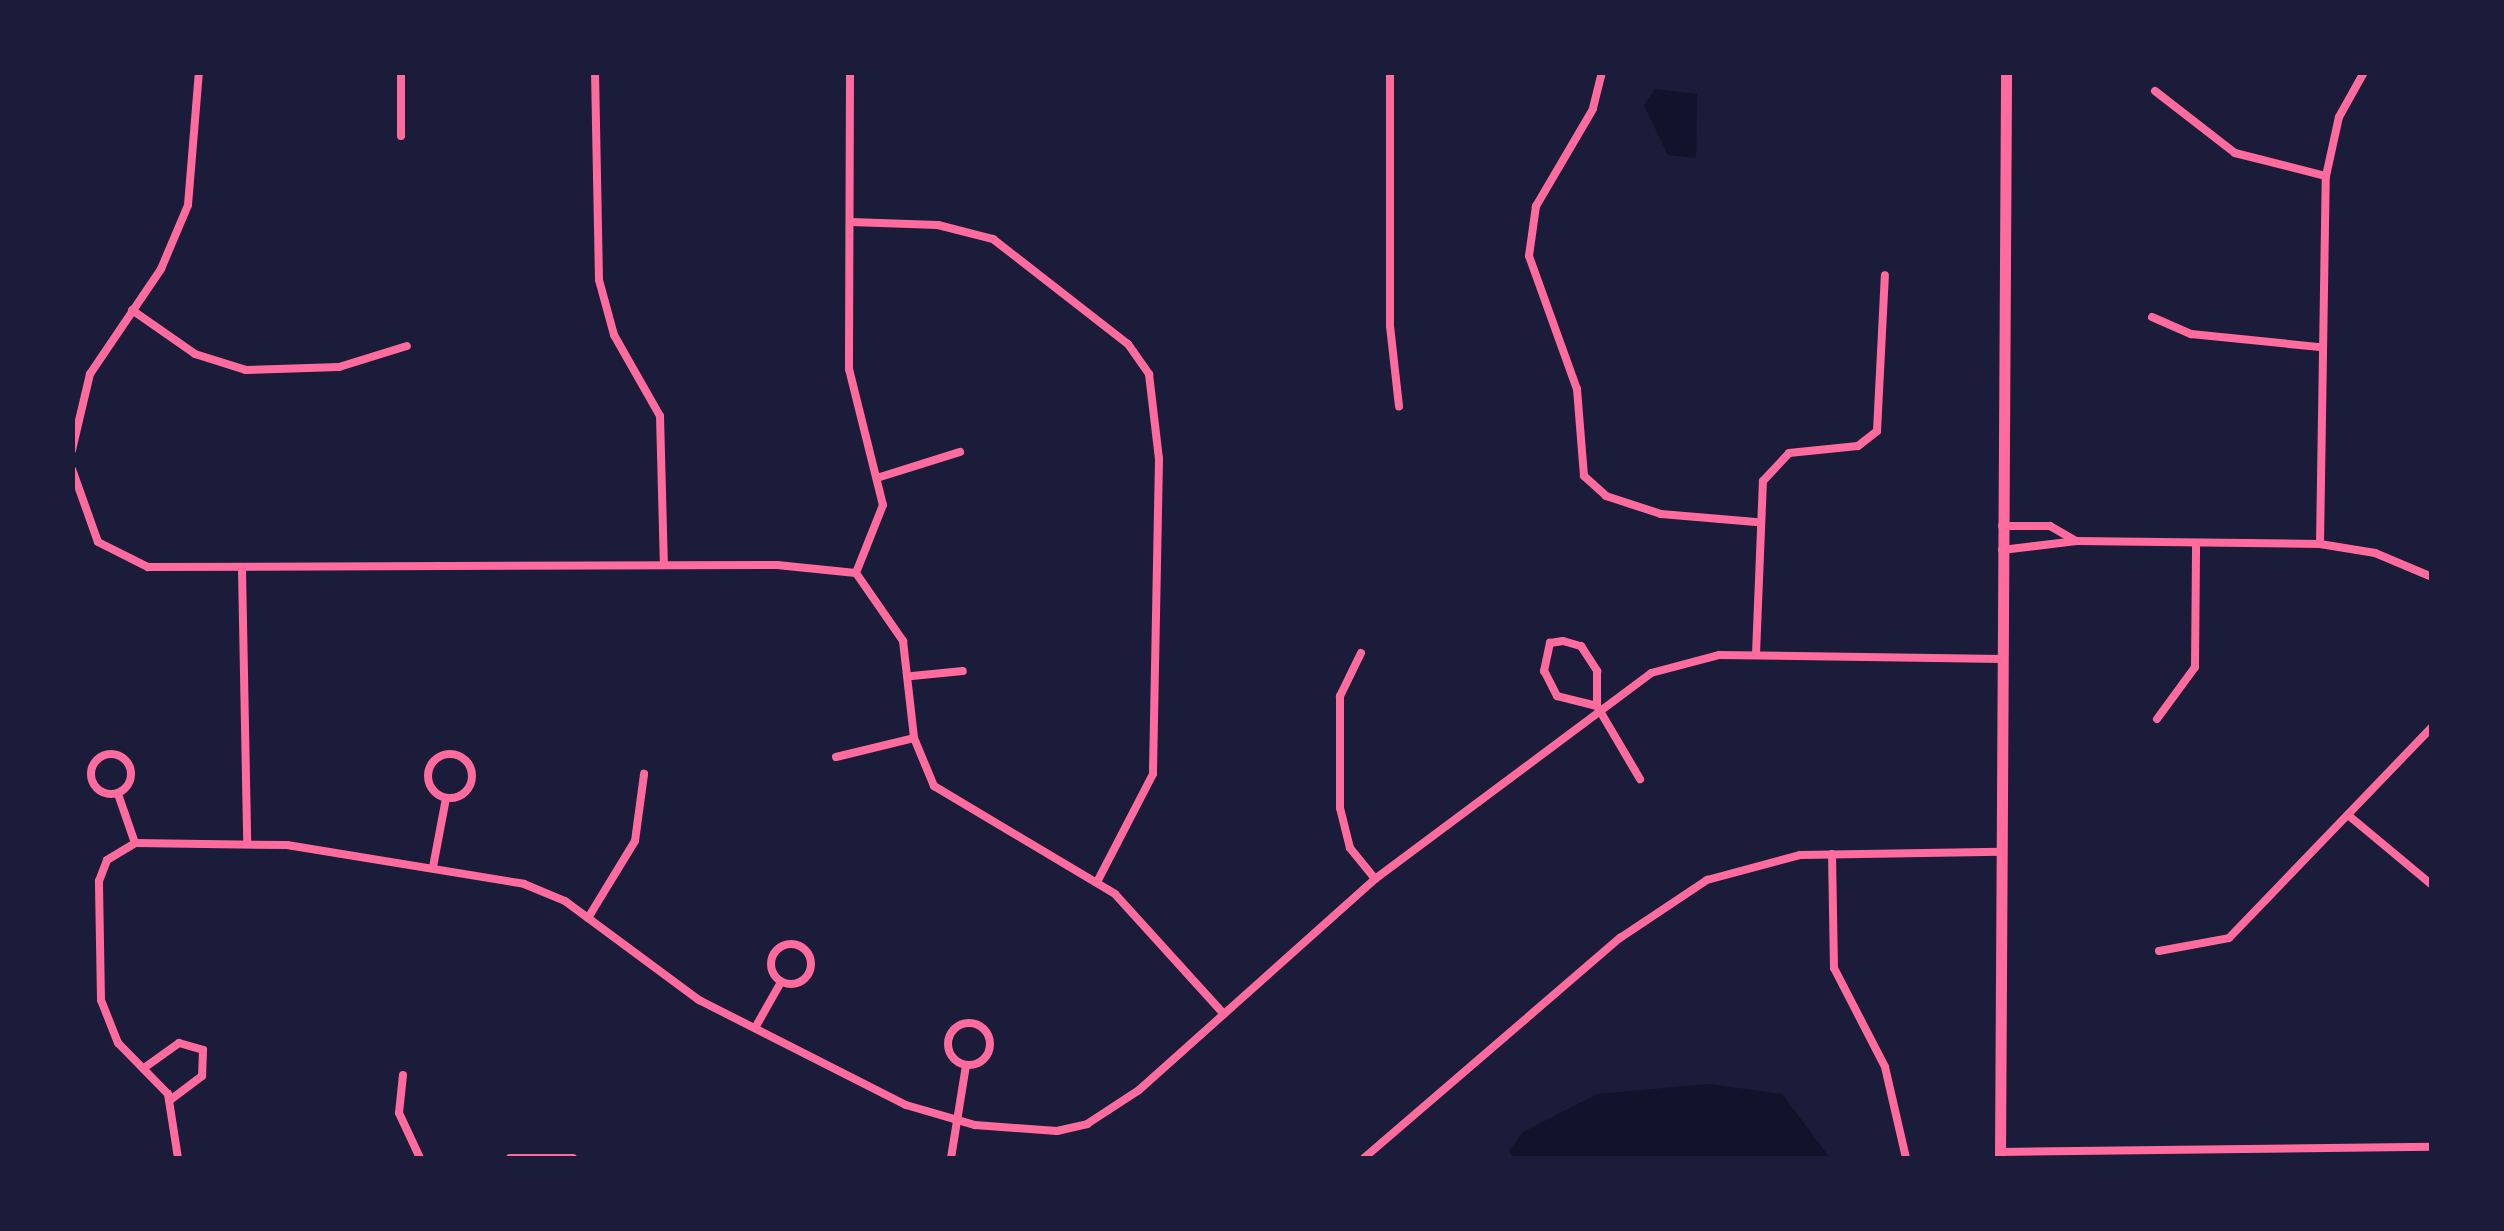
<!DOCTYPE html>
<html>
<head>
<meta charset="utf-8">
<style>
  body { margin:0 }
  #map { position:relative; width:2504px; height:1231px; overflow:hidden; background:#1b1b3a; font-family:Jost,sans-serif }
  div>[style] { position:absolute }
  .water>* { inset:0; background:#12122b }
  .minor>* { height:8px; margin:-4px; padding:0 4px; transform-origin:4px; border-radius:4px; background:#ff6b9d }
  .minor>.ring { margin:-4px; padding:0; box-sizing:content-box; background:none; border:8px solid #ff6b9d; border-radius:50% }
  .secondary>* { height:11px; margin:-5.5px; padding:0 5.5px; transform-origin:5.5px; border-radius:5.5px; background:#ff6b9d }
  span { translate:-50% -50%; white-space:nowrap; text-align:center; line-height:1.15; -webkit-text-stroke:8px #1b1b3a; paint-order:stroke }
  .frame { position:absolute; inset:0; border:75px solid #1b1b3a; pointer-events:none }
</style>
</head>
<body>
<div id="map">
  <div class="water">
    <div style="clip-path:polygon(1655px 89px,1697px 94px,1696px 158px,1668px 155px,1644px 105px)"></div>
    <div style="clip-path:polygon(1709px 1084px,1782px 1094px,1830px 1158px,1514px 1158px,1509px 1151px,1523px 1132px,1597px 1094px)"></div>
  </div>
  <div class="minor">
    <div style="left:595px;top:72px;width:208px;rotate:88.9deg"></div>
    <div style="left:599px;top:280px;width:57px;rotate:74.7deg"></div>
    <div style="left:614px;top:335px;width:93px;rotate:60.4deg"></div>
    <div style="left:660px;top:416px;width:149px;rotate:88.5deg"></div>
    <div style="left:850px;top:72px;width:297px;rotate:90.2deg"></div>
    <div style="left:849px;top:369px;width:140px;rotate:76deg"></div>
    <div style="left:883px;top:505px;width:73px;rotate:111.7deg"></div>
    <div style="left:1390px;top:72px;width:254px;rotate:90deg"></div>
    <div style="left:1390px;top:326px;width:81px;rotate:83.6deg"></div>
    <div style="left:1602px;top:72px;width:38px;rotate:104deg"></div>
    <div style="left:1593px;top:109px;width:113px;rotate:120.4deg"></div>
    <div style="left:1536px;top:206px;width:50px;rotate:98deg"></div>
    <div style="left:1529px;top:256px;width:141px;rotate:70.2deg"></div>
    <div style="left:1577px;top:389px;width:87px;rotate:85.4deg"></div>
    <div style="left:1584px;top:476px;width:30px;rotate:42deg"></div>
    <div style="left:1606px;top:496px;width:58px;rotate:18.1deg"></div>
    <div style="left:1661px;top:514px;width:95px;rotate:4.8deg"></div>
    <div style="left:2155px;top:91px;width:101px;rotate:37.8deg"></div>
    <div style="left:2235px;top:153px;width:94px;rotate:14.2deg"></div>
    <div style="left:401px;top:136px;width:64px;rotate:-90deg"></div>
    <div style="left:851px;top:222px;width:87px;rotate:2deg"></div>
    <div style="left:938px;top:225px;width:57px;rotate:14.3deg"></div>
    <div style="left:993px;top:239px;width:171px;rotate:37.9deg"></div>
    <div style="left:1128px;top:344px;width:37px;rotate:55deg"></div>
    <div style="left:1149px;top:374px;width:86px;rotate:83.3deg"></div>
    <div style="left:1159px;top:459px;width:315px;rotate:91.1deg"></div>
    <div style="left:1153px;top:774px;width:122px;rotate:117.4deg"></div>
    <div style="left:132px;top:310px;width:77px;rotate:34.9deg"></div>
    <div style="left:195px;top:354px;width:53px;rotate:17.4deg"></div>
    <div style="left:246px;top:370px;width:93px;rotate:-1.8deg"></div>
    <div style="left:339px;top:367px;width:71px;rotate:-17.2deg"></div>
    <div style="left:2152px;top:317px;width:43px;rotate:23.6deg"></div>
    <div style="left:2191px;top:334px;width:130px;rotate:5.8deg"></div>
    <div style="left:72px;top:450px;width:78px;rotate:-76.7deg"></div>
    <div style="left:90px;top:374px;width:127px;rotate:-55.9deg"></div>
    <div style="left:161px;top:269px;width:69px;rotate:-67.1deg"></div>
    <div style="left:188px;top:205px;width:133px;rotate:-85.3deg"></div>
    <div style="left:72px;top:469px;width:77px;rotate:70.4deg"></div>
    <div style="left:98px;top:542px;width:56px;rotate:26.6deg"></div>
    <div style="left:148px;top:567px;width:629px;rotate:-0.18deg"></div>
    <div style="left:777px;top:565px;width:79px;rotate:5.8deg"></div>
    <div style="left:856px;top:573px;width:83px;rotate:55.3deg"></div>
    <div style="left:903px;top:641px;width:98px;rotate:83.5deg"></div>
    <div style="left:914px;top:738px;width:52px;rotate:67.4deg"></div>
    <div style="left:934px;top:786px;width:211px;rotate:30.8deg"></div>
    <div style="left:1115px;top:894px;width:162px;rotate:47.8deg"></div>
    <div style="left:880px;top:477px;width:84px;rotate:-17.4deg"></div>
    <div style="left:2076px;top:541px;width:244px;rotate:0.7deg"></div>
    <div style="left:2320px;top:544px;width:56px;rotate:9.3deg"></div>
    <div style="left:2375px;top:553px;width:62px;rotate:22.8deg"></div>
    <div style="left:2320px;top:544px;width:368px;rotate:-89.1deg"></div>
    <div style="left:2326px;top:176px;width:60px;rotate:-77.6deg"></div>
    <div style="left:2339px;top:117px;width:51px;rotate:-60.9deg"></div>
    <div style="left:2002px;top:550px;width:75px;rotate:-6.9deg"></div>
    <div style="left:2076px;top:541px;width:30px;rotate:-150deg"></div>
    <div style="left:2050px;top:526px;width:48px;rotate:180deg"></div>
    <div style="left:242px;top:570px;width:272px;rotate:88.9deg"></div>
    <div style="left:1563px;top:641px;width:19px;rotate:16deg"></div>
    <div style="left:1581px;top:646px;width:30px;rotate:57deg"></div>
    <div style="left:1597px;top:671px;width:35px;rotate:90deg"></div>
    <div style="left:1597px;top:706px;width:41px;rotate:-166deg"></div>
    <div style="left:1557px;top:696px;width:28px;rotate:-117deg"></div>
    <div style="left:1544px;top:671px;width:29px;rotate:-78deg"></div>
    <div style="left:1550px;top:643px;width:13px;rotate:-9deg"></div>
    <div style="left:1361px;top:653px;width:48px;rotate:116deg"></div>
    <div style="left:1340px;top:696px;width:112px;rotate:90deg"></div>
    <div style="left:1340px;top:808px;width:41px;rotate:76deg"></div>
    <div style="left:1350px;top:848px;width:40px;rotate:51deg"></div>
    <div style="left:1756px;top:654px;width:173px;rotate:-87.7deg"></div>
    <div style="left:1763px;top:481px;width:38px;rotate:-47deg"></div>
    <div style="left:1789px;top:453px;width:69px;rotate:-5.8deg"></div>
    <div style="left:1858px;top:446px;width:24px;rotate:-38deg"></div>
    <div style="left:1877px;top:431px;width:156px;rotate:-87.1deg"></div>
    <div style="left:912px;top:676px;width:51px;rotate:-5.6deg"></div>
    <div style="left:1597px;top:706px;width:85px;rotate:59.5deg"></div>
    <div style="left:2157px;top:719px;width:64px;rotate:-53.8deg"></div>
    <div style="left:2195px;top:667px;width:122px;rotate:-89.5deg"></div>
    <div class="ring" style="left:91px;top:754px;width:32px;height:32px"></div>
    <div class="ring" style="left:428px;top:754px;width:36px;height:36px"></div>
    <div style="left:836px;top:757px;width:80px;rotate:-13.7deg"></div>
    <div style="left:118px;top:794px;width:52px;rotate:70.9deg"></div>
    <div style="left:2348px;top:815px;width:109px;rotate:39.8deg"></div>
    <div style="left:1832px;top:854px;width:114px;rotate:89deg"></div>
    <div style="left:1834px;top:968px;width:111px;rotate:62.7deg"></div>
    <div style="left:1885px;top:1067px;width:93px;rotate:77deg"></div>
    <div style="left:433px;top:867px;width:70px;rotate:-79.3deg"></div>
    <div style="left:588px;top:918px;width:90px;rotate:-58.6deg"></div>
    <div style="left:635px;top:841px;width:68px;rotate:-82.3deg"></div>
    <div class="ring" style="left:771px;top:944px;width:32px;height:32px"></div>
    <div style="left:2159px;top:951px;width:71px;rotate:-10.5deg"></div>
    <div style="left:2229px;top:938px;width:293px;rotate:-46.1deg"></div>
    <div class="ring" style="left:948px;top:1023px;width:34px;height:34px"></div>
    <div style="left:755px;top:1028px;width:53px;rotate:-60.5deg"></div>
    <div style="left:144px;top:1068px;width:43px;rotate:-35.5deg"></div>
    <div style="left:179px;top:1043px;width:25px;rotate:16deg"></div>
    <div style="left:203px;top:1050px;width:26px;rotate:92deg"></div>
    <div style="left:202px;top:1076px;width:39px;rotate:143deg"></div>
    <div style="left:403px;top:1075px;width:38px;rotate:96deg"></div>
    <div style="left:399px;top:1113px;width:50px;rotate:65deg"></div>
    <div style="left:2000px;top:1152px;width:432px;rotate:-0.7deg"></div>
    <div style="left:178px;top:1158px;width:65px;rotate:-98.9deg"></div>
    <div style="left:168px;top:1094px;width:71px;rotate:-134.4deg"></div>
    <div style="left:118px;top:1043px;width:46px;rotate:-111.6deg"></div>
    <div style="left:101px;top:1000px;width:119px;rotate:-91deg"></div>
    <div style="left:99px;top:881px;width:22px;rotate:-69deg"></div>
    <div style="left:107px;top:860px;width:33px;rotate:-31deg"></div>
    <div style="left:135px;top:843px;width:152px;rotate:0.8deg"></div>
    <div style="left:287px;top:845px;width:240px;rotate:9.3deg"></div>
    <div style="left:524px;top:884px;width:44px;rotate:22.5deg"></div>
    <div style="left:565px;top:901px;width:167px;rotate:36.5deg"></div>
    <div style="left:699px;top:1000px;width:232px;rotate:26.9deg"></div>
    <div style="left:906px;top:1105px;width:72px;rotate:16.2deg"></div>
    <div style="left:975px;top:1125px;width:82px;rotate:4.2deg"></div>
    <div style="left:1057px;top:1131px;width:31px;rotate:-13deg"></div>
    <div style="left:1087px;top:1124px;width:62px;rotate:-33.2deg"></div>
    <div style="left:1139px;top:1090px;width:317px;rotate:-41.8deg"></div>
    <div style="left:1375px;top:879px;width:344px;rotate:-36.7deg"></div>
    <div style="left:1651px;top:673px;width:70px;rotate:-14.8deg"></div>
    <div style="left:1719px;top:655px;width:284px;rotate:0.8deg"></div>
    <div style="left:510px;top:1158px;width:63px"></div>
    <div style="left:951px;top:1158px;width:94px;rotate:-80.8deg"></div>
    <div style="left:1364px;top:1158px;width:338px;rotate:-40.7deg"></div>
    <div style="left:1620px;top:938px;width:105px;rotate:-33.7deg"></div>
    <div style="left:1707px;top:880px;width:96px;rotate:-15deg"></div>
    <div style="left:1800px;top:855px;width:201px;rotate:-0.9deg"></div>
  </div>
  <div class="secondary">
    <div style="left:2000px;top:1158px;width:1086px;rotate:-89.68deg"></div>
  </div>
  <div class="frame"></div>
</div>
</body>
</html>
